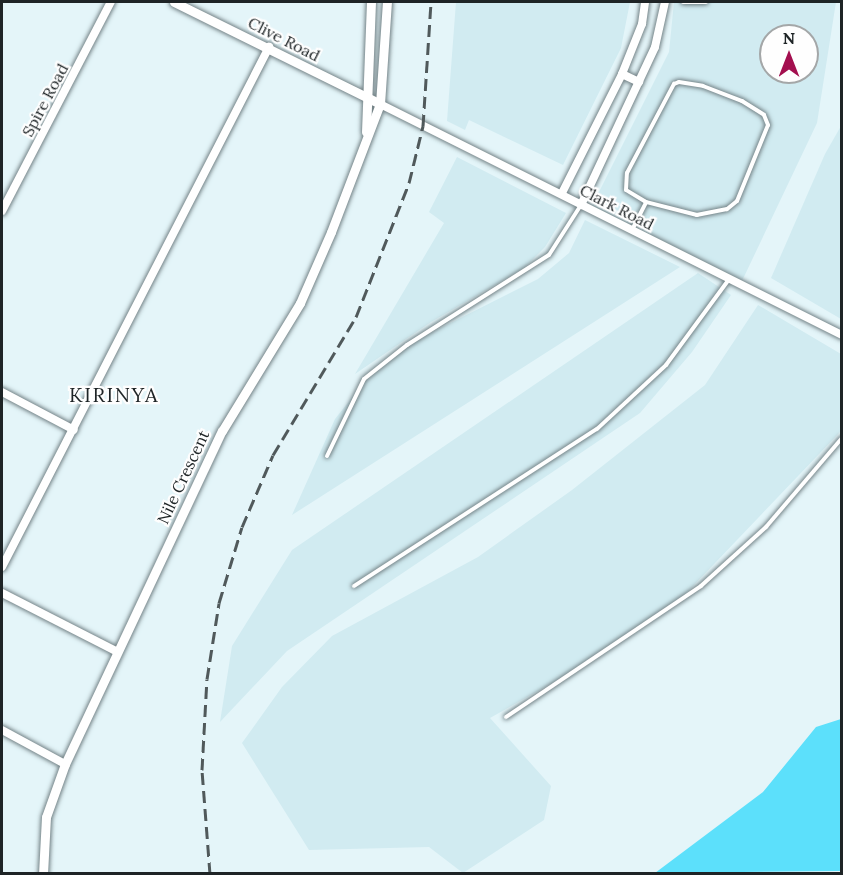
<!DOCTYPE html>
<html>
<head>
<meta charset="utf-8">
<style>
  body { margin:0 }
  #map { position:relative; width:843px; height:875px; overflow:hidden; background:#e4f5f9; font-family:Lora,serif }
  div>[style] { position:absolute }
  .built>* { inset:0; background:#d1ebf1 }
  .water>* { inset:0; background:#5ce0fb }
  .roads { filter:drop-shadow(0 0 2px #748387) drop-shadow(0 0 2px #748387) }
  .service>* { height:4px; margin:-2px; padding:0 2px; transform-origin:2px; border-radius:2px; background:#fff }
  .minor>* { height:8px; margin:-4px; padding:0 4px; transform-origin:4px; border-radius:4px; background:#fff }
  .tertiary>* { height:9px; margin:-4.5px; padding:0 4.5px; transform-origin:4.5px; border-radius:4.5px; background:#fff }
  .rail>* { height:3px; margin-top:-1.5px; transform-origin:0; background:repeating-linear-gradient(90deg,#50595b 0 12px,transparent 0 18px) }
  span { translate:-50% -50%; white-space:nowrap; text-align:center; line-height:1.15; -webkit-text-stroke:4.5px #fefefe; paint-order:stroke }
  .street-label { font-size:16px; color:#1e2426 }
  .quarter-label { font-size:20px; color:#1e2426; letter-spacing:1.5px }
  .frame { position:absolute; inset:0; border:3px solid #1e2426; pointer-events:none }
  .north { position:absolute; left:759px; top:24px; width:60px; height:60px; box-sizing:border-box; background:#fefefe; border:2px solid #a4a7a8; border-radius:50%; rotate:0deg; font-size:16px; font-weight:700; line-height:24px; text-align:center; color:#1e2426 }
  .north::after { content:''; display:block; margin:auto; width:21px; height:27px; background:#a30f4f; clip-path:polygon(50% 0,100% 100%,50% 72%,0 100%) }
</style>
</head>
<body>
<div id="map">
  <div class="built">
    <div style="clip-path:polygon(456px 2px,630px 2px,621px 48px,563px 165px,469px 120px,465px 130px,447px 121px)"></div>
    <div style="clip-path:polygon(evenodd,674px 2px,836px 2px,817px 123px,742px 281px,591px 208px,669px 52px,674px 2px,771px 36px,807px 36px,807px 72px,771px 72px,771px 36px)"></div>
    <div style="clip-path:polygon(841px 126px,842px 319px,841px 319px,771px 278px,825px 154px)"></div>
    <div style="clip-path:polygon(457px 157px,566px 213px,545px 247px,524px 268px,431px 322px,355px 374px,444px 223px,429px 212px)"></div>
    <div style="clip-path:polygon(585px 220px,680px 267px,292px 515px,335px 419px,372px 372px,407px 345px,538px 279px,569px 253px)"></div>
    <div style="clip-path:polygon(698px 273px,731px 295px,692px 352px,640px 413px,287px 651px,220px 722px,232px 646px,292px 550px)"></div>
    <div style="clip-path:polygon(758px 305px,841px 354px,841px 431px,672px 608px,593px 660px,490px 718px,551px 786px,544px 820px,463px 873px,429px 847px,309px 850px,242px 743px,282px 687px,332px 636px,478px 557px,572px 490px,705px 385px)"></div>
  </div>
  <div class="water">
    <div style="clip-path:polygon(841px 719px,841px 871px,655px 873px,763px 792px,816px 727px)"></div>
  </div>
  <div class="roads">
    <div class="service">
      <div style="left:683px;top:2px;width:23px"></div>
      <div style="left:679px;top:82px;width:24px;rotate:9deg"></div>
      <div style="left:703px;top:86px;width:42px;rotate:21deg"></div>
      <div style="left:742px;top:101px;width:26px;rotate:32deg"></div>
      <div style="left:764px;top:115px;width:11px;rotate:68deg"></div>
      <div style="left:768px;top:125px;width:82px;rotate:112.2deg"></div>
      <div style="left:737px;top:201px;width:13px;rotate:141deg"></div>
      <div style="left:727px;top:209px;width:31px;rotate:169deg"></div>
      <div style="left:697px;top:215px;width:53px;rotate:-165.7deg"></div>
      <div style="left:646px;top:202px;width:23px;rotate:-149deg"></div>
      <div style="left:626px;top:190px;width:17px;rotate:-87deg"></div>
      <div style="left:627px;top:173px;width:101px;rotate:-62.2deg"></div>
      <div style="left:674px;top:84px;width:5px;rotate:-22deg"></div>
      <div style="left:632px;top:230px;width:31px;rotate:-63deg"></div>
      <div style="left:327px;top:456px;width:85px;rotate:-64.3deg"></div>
      <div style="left:364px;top:379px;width:55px;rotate:-38.3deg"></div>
      <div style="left:407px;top:345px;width:168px;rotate:-32.4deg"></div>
      <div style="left:549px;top:255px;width:59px;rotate:-57.4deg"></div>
      <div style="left:354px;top:586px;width:289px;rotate:-32.9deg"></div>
      <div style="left:597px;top:429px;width:94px;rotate:-42.8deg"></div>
      <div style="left:666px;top:365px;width:108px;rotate:-53.7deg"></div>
      <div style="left:506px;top:717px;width:235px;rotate:-33.9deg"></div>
      <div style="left:701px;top:586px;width:88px;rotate:-42.2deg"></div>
      <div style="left:766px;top:527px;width:117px;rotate:-49.5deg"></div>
    </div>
    <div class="minor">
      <div style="left:622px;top:74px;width:19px;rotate:25deg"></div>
      <div style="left:380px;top:104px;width:517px;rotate:26.57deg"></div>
      <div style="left:562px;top:193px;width:133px;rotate:-63.2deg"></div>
      <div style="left:622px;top:74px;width:54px;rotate:-68.2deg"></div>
      <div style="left:642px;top:24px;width:22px;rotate:-82deg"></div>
      <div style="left:581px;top:205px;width:174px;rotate:-64.9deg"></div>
      <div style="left:655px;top:47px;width:46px;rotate:-77.5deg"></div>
      <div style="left:2px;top:211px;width:236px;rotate:-62.5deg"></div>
      <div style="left:2px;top:392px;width:81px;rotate:27.8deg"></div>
      <div style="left:2px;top:567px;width:585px;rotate:-62.82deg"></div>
      <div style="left:2px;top:593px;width:130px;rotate:27deg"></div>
      <div style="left:2px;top:730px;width:72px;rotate:28.4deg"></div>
    </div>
    <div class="tertiary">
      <div style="left:174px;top:2px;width:230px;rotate:26.3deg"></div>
      <div style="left:366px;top:132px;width:130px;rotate:-87.8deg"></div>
      <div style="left:43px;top:874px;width:57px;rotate:-87deg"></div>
      <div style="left:46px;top:817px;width:56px;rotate:-70.3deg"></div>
      <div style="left:65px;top:764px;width:368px;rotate:-64.8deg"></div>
      <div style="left:222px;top:431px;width:150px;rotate:-58.6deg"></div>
      <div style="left:300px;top:303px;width:77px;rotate:-66.4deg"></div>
      <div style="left:331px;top:232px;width:137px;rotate:-69.1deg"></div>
      <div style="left:380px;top:104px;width:102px;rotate:-86.1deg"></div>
    </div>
  </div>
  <div class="rail">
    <div style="left:210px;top:874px;width:104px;rotate:-94.4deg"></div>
    <div style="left:202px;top:770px;width:91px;rotate:-86.9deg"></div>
    <div style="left:207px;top:679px;width:77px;rotate:-81deg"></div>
    <div style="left:219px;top:603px;width:79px;rotate:-73.2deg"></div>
    <div style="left:242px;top:527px;width:78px;rotate:-66.7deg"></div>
    <div style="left:273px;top:455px;width:161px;rotate:-59deg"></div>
    <div style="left:356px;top:317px;width:144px;rotate:-68.4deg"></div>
    <div style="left:409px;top:183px;width:59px;rotate:-76.2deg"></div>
    <div style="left:423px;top:126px;width:124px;rotate:-86.3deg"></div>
  </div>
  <div class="street-label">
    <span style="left:284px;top:39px;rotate:27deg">Clive Road</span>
    <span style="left:45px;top:100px;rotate:-62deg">Spire Road</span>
    <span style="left:617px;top:207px;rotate:27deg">Clark Road</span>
    <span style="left:183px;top:477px;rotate:-65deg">Nile Crescent</span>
  </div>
  <div class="quarter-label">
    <span style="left:114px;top:394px">KIRINYA</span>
  </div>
  <div class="frame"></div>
  <div class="north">N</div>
</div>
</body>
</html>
